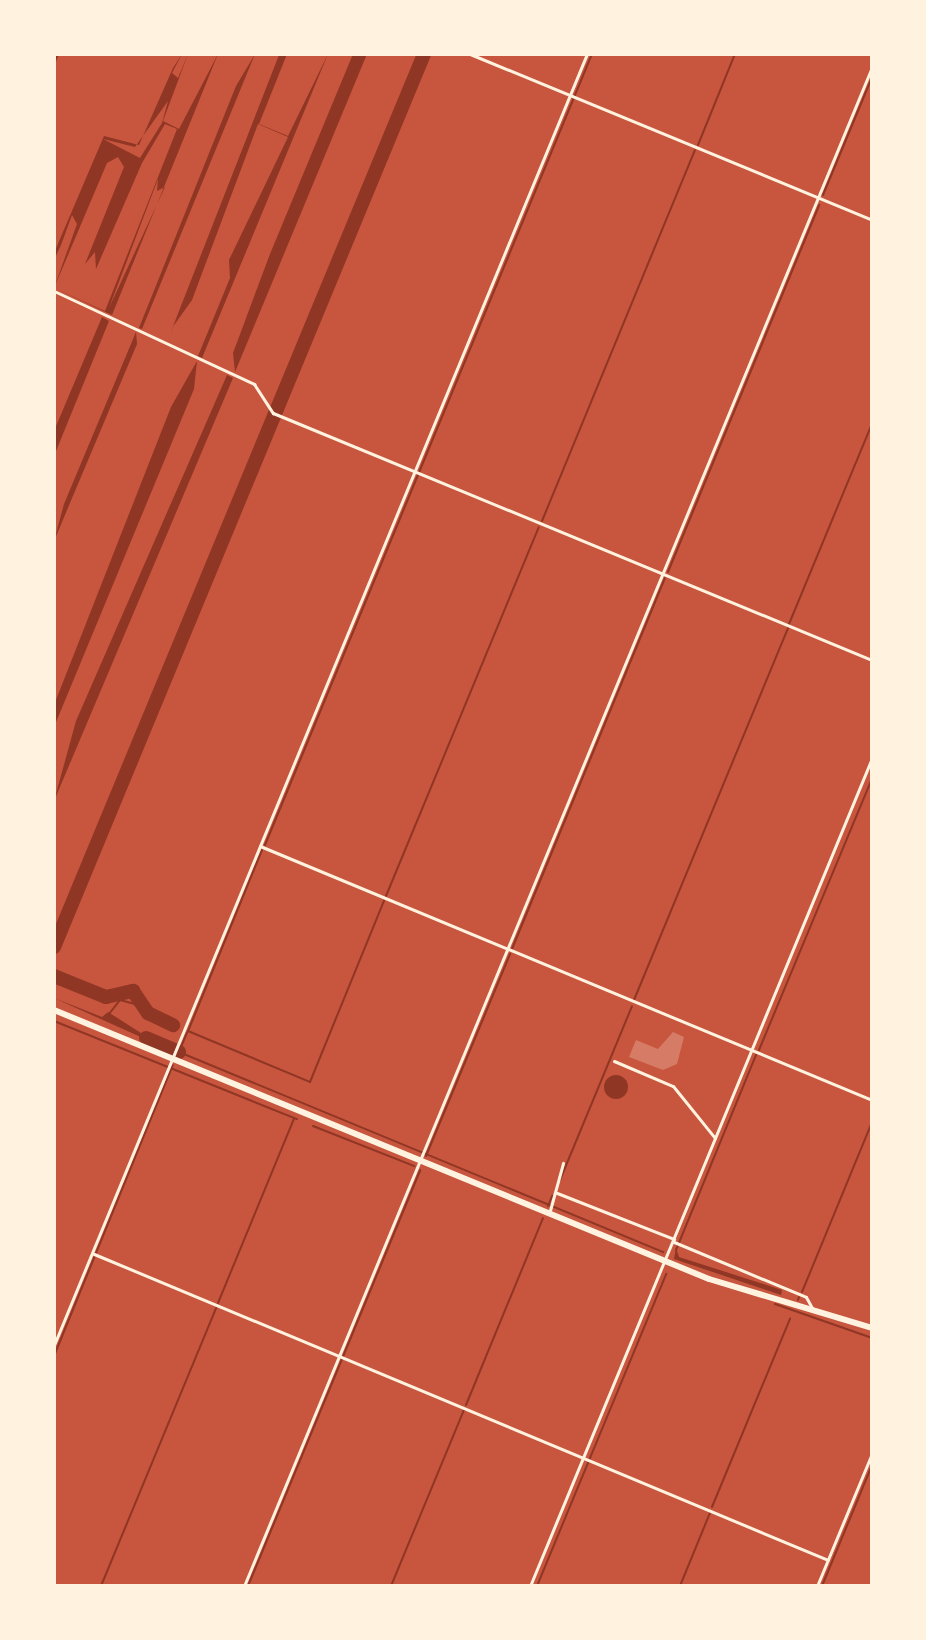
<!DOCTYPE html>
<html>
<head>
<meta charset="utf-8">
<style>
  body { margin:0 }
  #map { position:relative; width:926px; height:1640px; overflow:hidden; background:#c8553d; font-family:"Crimson Pro",serif }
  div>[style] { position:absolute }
  .water>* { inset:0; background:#8f3625 }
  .round { border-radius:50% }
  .stream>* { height:2px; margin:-1px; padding:0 1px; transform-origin:1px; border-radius:1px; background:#8f3625 }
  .river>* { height:14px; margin:-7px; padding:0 7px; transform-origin:7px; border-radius:7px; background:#8f3625 }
  .building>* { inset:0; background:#d67c66 }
  .minor>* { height:3px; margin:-1.5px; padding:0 1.5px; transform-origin:1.5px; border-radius:1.5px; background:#fff3e0 }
  .primary>* { height:6px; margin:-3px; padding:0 3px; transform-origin:3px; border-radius:3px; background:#fff3e0 }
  span { translate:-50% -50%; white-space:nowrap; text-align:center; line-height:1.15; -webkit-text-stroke:6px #fff3e0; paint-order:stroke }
  .frame { position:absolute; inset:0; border:56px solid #fff3e0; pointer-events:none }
</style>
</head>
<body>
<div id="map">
  <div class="water">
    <div style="clip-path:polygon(evenodd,182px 54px,172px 73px,178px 78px,188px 54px,163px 121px,179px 129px,218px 54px,112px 315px,54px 288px,105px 311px,177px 129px,165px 124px,142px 163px,96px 269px,95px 252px,85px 264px,124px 167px,118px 157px,107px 163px,54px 288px,77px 224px,72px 215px,61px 245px,54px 260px,54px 253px,104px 136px,139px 145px,173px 68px,182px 54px,168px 101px,162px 123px,140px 158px,103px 139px,135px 147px,168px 101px,182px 54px,158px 179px,157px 191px,165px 187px,109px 308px,158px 179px)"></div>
    <div style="clip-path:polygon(255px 54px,142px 329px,139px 328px,236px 86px)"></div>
    <div style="clip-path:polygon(evenodd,287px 54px,259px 124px,288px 136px,328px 54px,202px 358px,171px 343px,172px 329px,279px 55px,287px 54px,258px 124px,288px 137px,229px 260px,230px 278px,198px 356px,171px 343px,172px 328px,192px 300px,258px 124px)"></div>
    <div style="clip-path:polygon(353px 54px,367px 54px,235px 372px,233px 353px,270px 254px)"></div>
    <div style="clip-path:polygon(102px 317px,109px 321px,54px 456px,54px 431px)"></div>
    <div style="clip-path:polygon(136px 332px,137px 344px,54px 541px,64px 504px)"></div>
    <div style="clip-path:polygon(197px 361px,194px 389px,54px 727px,54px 705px,171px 407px)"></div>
    <div style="clip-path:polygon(227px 375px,233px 378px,54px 801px,76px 721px)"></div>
    <div style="clip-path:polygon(54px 998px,102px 1017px,108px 1012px,163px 1047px)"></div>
    <div class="round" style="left:604px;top:1075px;width:24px;height:24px"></div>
    <div style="clip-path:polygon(676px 1248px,679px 1257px,782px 1290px,781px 1295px,674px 1259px)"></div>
  </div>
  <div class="stream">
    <div style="left:54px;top:64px;width:11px;rotate:-68deg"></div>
    <div style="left:698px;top:145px;width:98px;rotate:-67.9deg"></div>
    <div style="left:823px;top:195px;width:128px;rotate:-67.4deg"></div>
    <div style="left:542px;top:521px;width:401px;rotate:-67.6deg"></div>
    <div style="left:668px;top:572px;width:397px;rotate:-67.6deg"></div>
    <div style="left:789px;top:624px;width:217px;rotate:-67.5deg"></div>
    <div style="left:265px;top:845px;width:856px;rotate:-67.54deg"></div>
    <div style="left:262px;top:850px;width:196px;rotate:112.2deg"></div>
    <div style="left:188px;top:1031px;width:132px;rotate:22.7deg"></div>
    <div style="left:310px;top:1082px;width:196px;rotate:-67.8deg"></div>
    <div style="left:386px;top:896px;width:399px;rotate:-67.5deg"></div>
    <div style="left:512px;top:949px;width:401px;rotate:-67.6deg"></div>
    <div style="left:634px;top:1000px;width:403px;rotate:-67.5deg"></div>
    <div style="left:109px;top:1014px;width:18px;rotate:-52deg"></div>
    <div style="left:120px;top:1000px;width:23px;rotate:15deg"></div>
    <div style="left:54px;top:1021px;width:262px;rotate:22deg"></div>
    <div style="left:759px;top:1050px;width:295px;rotate:-67.4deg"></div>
    <div style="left:179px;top:1052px;width:524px;rotate:22.45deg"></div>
    <div style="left:178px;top:1054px;width:23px;rotate:-67deg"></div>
    <div style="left:313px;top:1126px;width:109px;rotate:21.6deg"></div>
    <div style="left:426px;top:1156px;width:219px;rotate:-67.4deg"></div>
    <div style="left:560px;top:1180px;width:188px;rotate:-67.5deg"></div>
    <div style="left:548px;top:1206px;width:11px;rotate:-68deg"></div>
    <div style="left:676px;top:1250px;width:211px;rotate:-67.7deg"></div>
    <div style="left:802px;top:1292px;width:184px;rotate:-67.6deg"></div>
    <div style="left:798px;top:1300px;width:3px;rotate:-72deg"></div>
    <div style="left:218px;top:1303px;width:199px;rotate:-67.6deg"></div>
    <div style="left:775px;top:1304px;width:103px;rotate:19.3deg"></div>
    <div style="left:54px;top:1356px;width:314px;rotate:-67.8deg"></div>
    <div style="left:466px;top:1405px;width:202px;rotate:-67.6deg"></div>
    <div style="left:712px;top:1507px;width:204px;rotate:-67.5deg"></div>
    <div style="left:101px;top:1586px;width:301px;rotate:-67.5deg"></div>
    <div style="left:248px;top:1586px;width:450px;rotate:-67.5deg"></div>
    <div style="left:391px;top:1586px;width:191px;rotate:-67.5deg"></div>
    <div style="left:537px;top:1586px;width:338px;rotate:-67.5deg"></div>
    <div style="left:680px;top:1586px;width:79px;rotate:-67.7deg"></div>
    <div style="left:822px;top:1586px;width:131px;rotate:-67.5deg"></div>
  </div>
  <div class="river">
    <div style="left:54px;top:947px;width:967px;rotate:-67.49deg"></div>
    <div style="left:54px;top:976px;width:56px;rotate:22deg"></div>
    <div style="left:106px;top:997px;width:28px;rotate:-13deg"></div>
    <div style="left:133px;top:991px;width:27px;rotate:56deg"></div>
    <div style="left:148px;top:1013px;width:28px;rotate:26deg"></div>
    <div style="left:146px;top:1038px;width:36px;rotate:23deg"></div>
  </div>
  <div class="building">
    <div style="clip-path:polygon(673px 1032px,684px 1037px,677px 1064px,663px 1070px,629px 1057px,636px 1040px,658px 1049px)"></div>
  </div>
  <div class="minor">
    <div style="left:470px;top:54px;width:435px;rotate:22.4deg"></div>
    <div style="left:54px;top:291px;width:221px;rotate:24.9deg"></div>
    <div style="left:254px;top:384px;width:35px;rotate:57deg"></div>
    <div style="left:273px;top:413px;width:648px;rotate:22.41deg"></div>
    <div style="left:260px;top:846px;width:663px;rotate:22.54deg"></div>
    <div style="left:614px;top:1061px;width:64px;rotate:23deg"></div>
    <div style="left:673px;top:1086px;width:67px;rotate:51.1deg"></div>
    <div style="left:557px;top:1193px;width:126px;rotate:21.5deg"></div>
    <div style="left:549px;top:1214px;width:53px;rotate:-74.6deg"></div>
    <div style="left:674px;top:1242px;width:143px;rotate:22.6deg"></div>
    <div style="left:806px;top:1297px;width:13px;rotate:61deg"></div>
    <div style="left:94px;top:1254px;width:795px;rotate:22.63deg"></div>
    <div style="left:54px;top:1345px;width:1397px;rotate:-67.57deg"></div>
    <div style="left:244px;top:1586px;width:1644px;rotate:-67.54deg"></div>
    <div style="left:530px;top:1586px;width:896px;rotate:-67.56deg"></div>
    <div style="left:817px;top:1586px;width:144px;rotate:-67.5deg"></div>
  </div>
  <div class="primary">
    <div style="left:54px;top:1010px;width:708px;rotate:22.33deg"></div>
    <div style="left:709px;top:1279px;width:170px;rotate:16.7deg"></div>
  </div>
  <div class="frame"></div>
</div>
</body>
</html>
